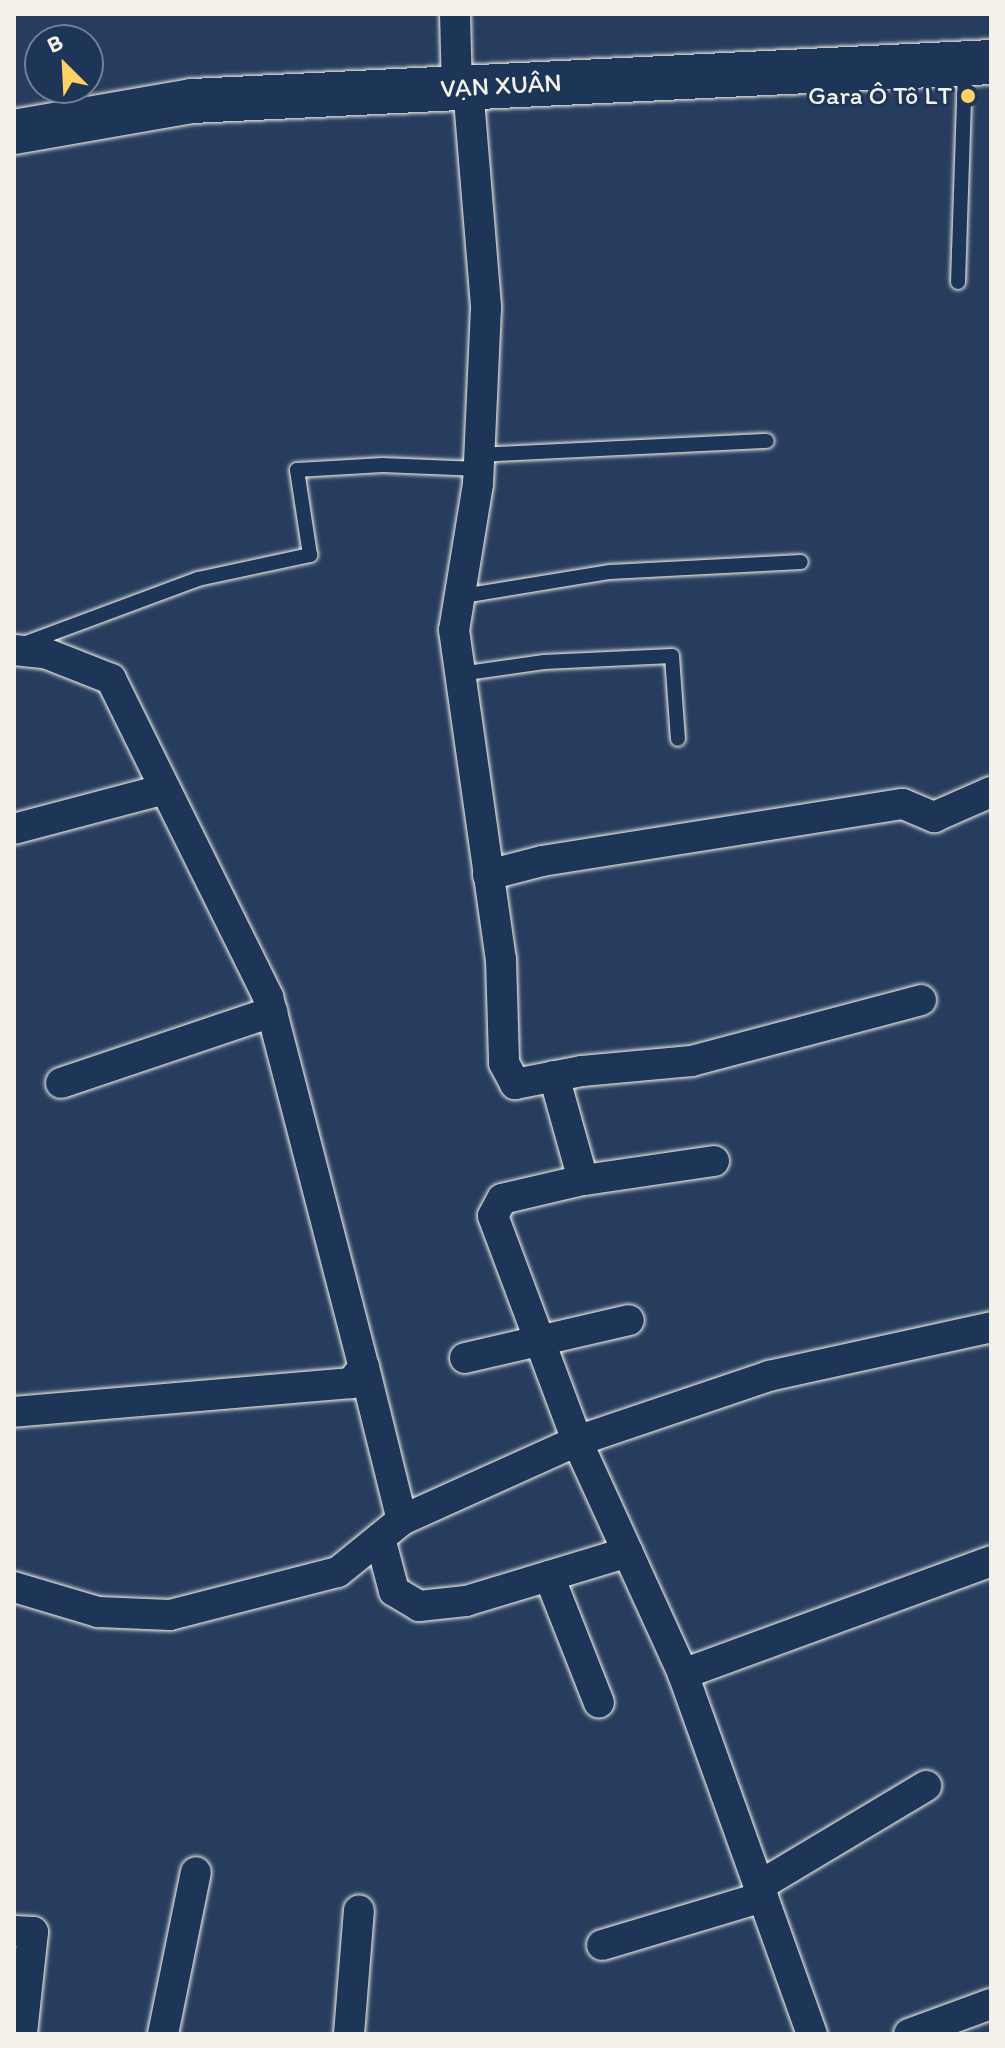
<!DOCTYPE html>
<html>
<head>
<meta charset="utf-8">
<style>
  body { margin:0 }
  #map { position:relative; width:1005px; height:2048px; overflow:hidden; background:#263d5d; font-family:Itim,sans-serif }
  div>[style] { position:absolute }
  .roads { filter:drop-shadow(0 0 2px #f4f1e8) drop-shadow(0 0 2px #f4f1e8) }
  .service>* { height:14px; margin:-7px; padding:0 7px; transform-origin:7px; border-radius:7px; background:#1d3557 }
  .minor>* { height:30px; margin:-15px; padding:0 15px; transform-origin:15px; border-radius:15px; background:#1d3557 }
  .trunk>* { height:44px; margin:-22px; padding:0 22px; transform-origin:22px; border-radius:22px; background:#1d3557 }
  .dots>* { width:22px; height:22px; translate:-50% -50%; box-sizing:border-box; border:4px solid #1d3557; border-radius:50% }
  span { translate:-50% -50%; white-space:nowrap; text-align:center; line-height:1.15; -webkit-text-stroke:6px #1d3557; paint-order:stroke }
  .street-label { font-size:26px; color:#f4f1e8 }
  .poi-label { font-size:26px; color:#f4f1e8 }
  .right { translate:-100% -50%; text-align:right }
  .frame { position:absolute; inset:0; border:16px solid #f4f1e8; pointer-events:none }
  .north { position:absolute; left:24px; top:24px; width:80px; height:80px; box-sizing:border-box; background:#1d3557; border:2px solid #738091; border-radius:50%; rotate:336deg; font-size:22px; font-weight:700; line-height:32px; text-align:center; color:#f4f1e8 }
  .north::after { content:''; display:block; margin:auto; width:28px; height:36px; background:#ffd166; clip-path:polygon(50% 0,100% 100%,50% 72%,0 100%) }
</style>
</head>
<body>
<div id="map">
  <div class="roads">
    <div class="service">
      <div style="left:958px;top:282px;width:215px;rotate:-88.1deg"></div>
      <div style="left:479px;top:455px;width:288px;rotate:-2.8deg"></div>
      <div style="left:463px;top:596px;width:149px;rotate:-9.3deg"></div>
      <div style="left:610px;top:572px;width:191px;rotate:-3deg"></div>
      <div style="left:26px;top:643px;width:184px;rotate:-20.4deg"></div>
      <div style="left:198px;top:579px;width:115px;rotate:-12.1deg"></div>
      <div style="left:310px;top:555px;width:86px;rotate:-98.7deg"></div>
      <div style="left:297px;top:470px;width:86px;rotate:-3.3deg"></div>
      <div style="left:383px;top:465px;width:95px;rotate:2.4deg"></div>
      <div style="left:460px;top:674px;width:85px;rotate:-8.1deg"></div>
      <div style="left:544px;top:662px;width:128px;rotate:-2.7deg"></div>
      <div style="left:672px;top:656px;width:83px;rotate:85.9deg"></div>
    </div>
    <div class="minor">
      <div style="left:455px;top:14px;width:74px;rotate:88.5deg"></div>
      <div style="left:468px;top:87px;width:222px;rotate:85.3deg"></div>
      <div style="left:486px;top:308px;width:176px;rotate:92.6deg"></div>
      <div style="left:478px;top:484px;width:148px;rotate:99.3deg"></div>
      <div style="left:454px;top:630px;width:332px;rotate:81.9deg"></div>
      <div style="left:501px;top:959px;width:104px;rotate:88.3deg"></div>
      <div style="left:504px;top:1063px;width:24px;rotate:62deg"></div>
      <div style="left:515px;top:1084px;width:68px;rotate:-11deg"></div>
      <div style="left:582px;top:1071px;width:110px;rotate:-5.2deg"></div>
      <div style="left:692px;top:1061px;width:237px;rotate:-14.9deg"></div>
      <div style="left:14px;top:650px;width:31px;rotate:6deg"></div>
      <div style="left:45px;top:653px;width:71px;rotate:21.5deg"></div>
      <div style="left:111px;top:679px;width:355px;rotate:63.7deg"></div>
      <div style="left:268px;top:997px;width:382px;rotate:75.5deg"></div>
      <div style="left:364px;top:1367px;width:21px;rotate:129deg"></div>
      <div style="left:351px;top:1383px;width:338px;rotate:175.1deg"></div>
      <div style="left:14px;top:829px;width:156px;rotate:-14.8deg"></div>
      <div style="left:488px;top:875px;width:56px;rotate:-14.5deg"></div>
      <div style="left:542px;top:861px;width:365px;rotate:-9deg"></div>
      <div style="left:903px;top:804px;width:34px;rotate:23deg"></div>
      <div style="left:934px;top:817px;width:62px;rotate:-23.7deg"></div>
      <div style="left:554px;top:1076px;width:108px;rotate:74.4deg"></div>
      <div style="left:61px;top:1083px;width:223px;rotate:-18.6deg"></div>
      <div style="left:714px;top:1161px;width:132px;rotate:171.7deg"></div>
      <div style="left:583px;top:1180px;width:83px;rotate:166.8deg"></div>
      <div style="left:502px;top:1199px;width:19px;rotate:118deg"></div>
      <div style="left:493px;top:1216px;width:240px;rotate:69.5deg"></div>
      <div style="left:577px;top:1441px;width:256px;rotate:65.5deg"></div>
      <div style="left:683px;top:1674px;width:382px;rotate:70.3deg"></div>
      <div style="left:465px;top:1358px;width:168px;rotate:-13deg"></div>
      <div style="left:364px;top:1367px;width:158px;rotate:76.1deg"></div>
      <div style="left:380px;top:1538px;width:55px;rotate:75.2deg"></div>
      <div style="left:394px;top:1591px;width:29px;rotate:31deg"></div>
      <div style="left:419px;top:1606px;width:47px;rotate:-6.1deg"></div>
      <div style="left:466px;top:1601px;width:169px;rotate:-16.8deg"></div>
      <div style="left:549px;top:1576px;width:136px;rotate:68.5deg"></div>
      <div style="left:14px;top:1587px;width:88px;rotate:16.6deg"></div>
      <div style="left:98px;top:1612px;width:72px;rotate:2.4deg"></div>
      <div style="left:170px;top:1615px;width:173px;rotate:-14.4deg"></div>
      <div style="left:338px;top:1572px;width:82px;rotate:-39.1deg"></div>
      <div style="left:402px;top:1520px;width:192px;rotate:-24.3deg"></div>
      <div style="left:577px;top:1441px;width:203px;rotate:-18.7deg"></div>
      <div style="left:769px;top:1376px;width:227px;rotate:-12.4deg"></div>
      <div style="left:683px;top:1674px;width:328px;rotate:-20.1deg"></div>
      <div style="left:759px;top:1886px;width:195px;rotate:-30.9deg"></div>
      <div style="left:14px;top:1931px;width:19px;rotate:3deg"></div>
      <div style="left:33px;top:1932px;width:103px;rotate:96.2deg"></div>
      <div style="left:602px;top:1945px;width:168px;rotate:-16.6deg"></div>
      <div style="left:163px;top:2034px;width:165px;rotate:-78.5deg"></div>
      <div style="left:349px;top:2034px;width:124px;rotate:-85.4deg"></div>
      <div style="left:909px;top:2034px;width:87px;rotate:-20.1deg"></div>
    </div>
    <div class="trunk">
      <div style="left:14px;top:132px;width:181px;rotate:-9.9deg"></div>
      <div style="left:192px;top:101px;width:800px;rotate:-2.79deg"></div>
    </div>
  </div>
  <div class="dots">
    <div style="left:968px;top:96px;background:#ffd166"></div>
  </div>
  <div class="street-label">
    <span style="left:501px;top:86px;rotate:-3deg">VẠN XUÂN</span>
  </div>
  <div class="poi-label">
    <span class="right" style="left:952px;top:96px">Gara Ô Tô LT</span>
  </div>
  <div class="frame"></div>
  <div class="north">B</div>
</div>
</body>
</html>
